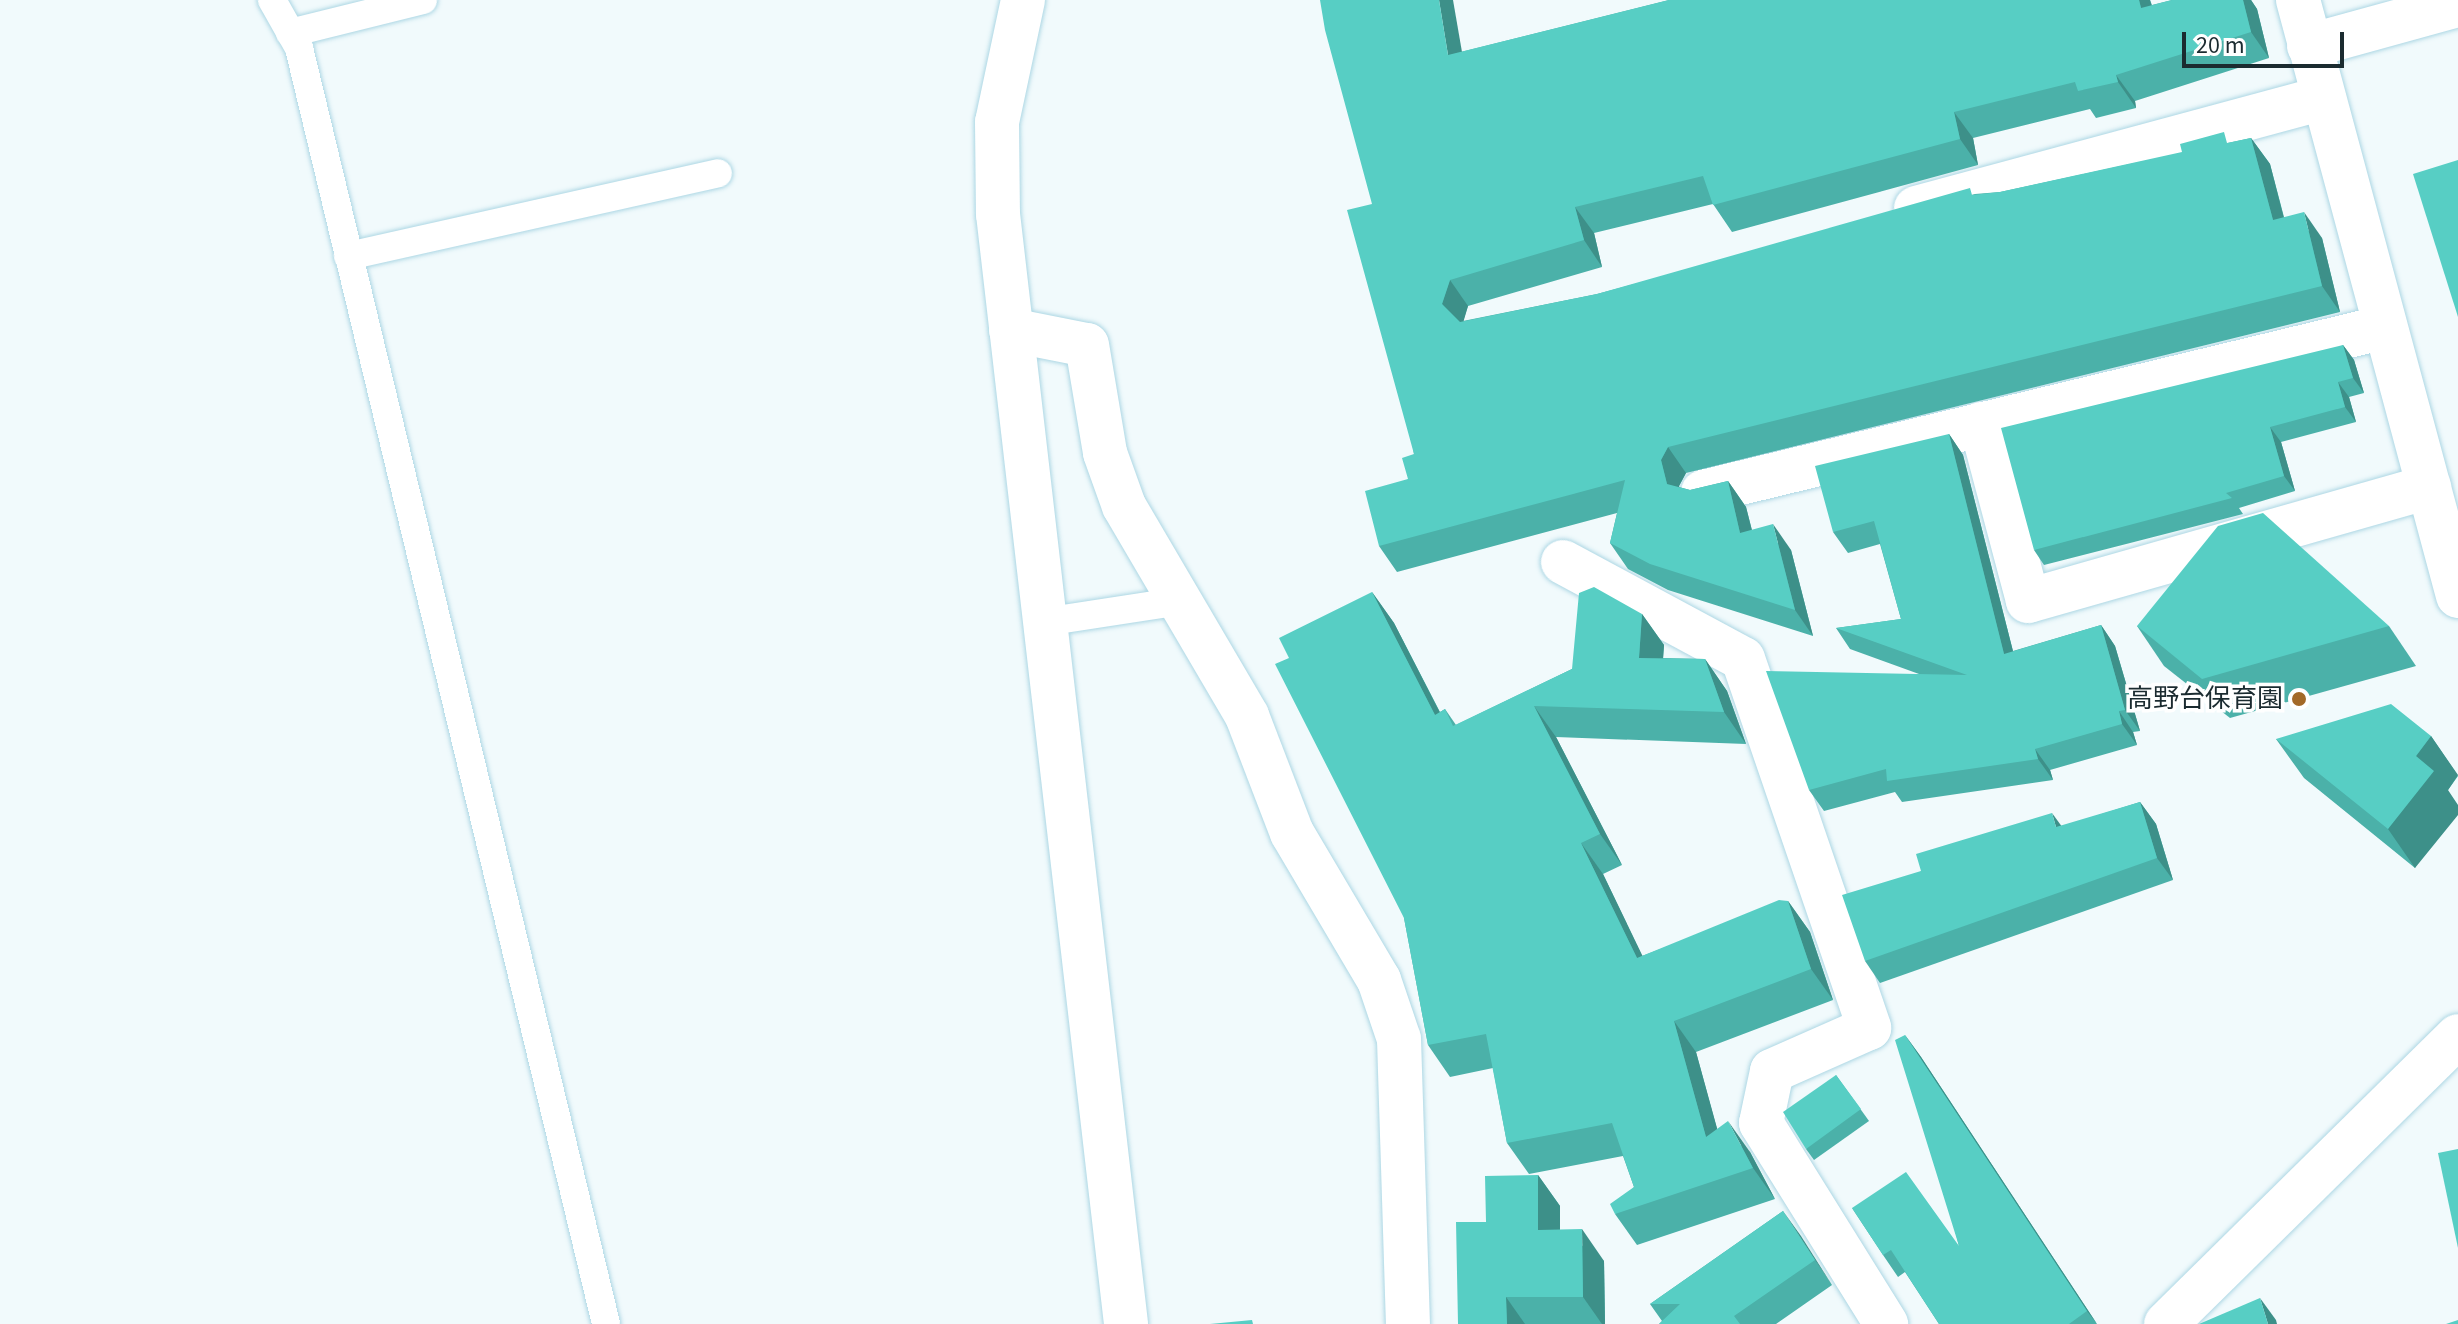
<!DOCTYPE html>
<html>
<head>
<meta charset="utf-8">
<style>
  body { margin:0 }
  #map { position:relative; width:2458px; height:1324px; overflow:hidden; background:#f1fafc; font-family:"Source Sans 3","Noto Sans JP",sans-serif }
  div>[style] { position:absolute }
  .roads { filter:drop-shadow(0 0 2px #add7e4) drop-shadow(0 0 2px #add7e4) }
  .lane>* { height:28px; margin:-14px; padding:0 14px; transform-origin:14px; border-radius:14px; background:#fff }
  .street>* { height:44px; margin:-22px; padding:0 22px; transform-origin:22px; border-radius:22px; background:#fff }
  .wall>* { inset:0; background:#4bb1a9 }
  .shaded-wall>* { inset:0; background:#3d9089 }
  .building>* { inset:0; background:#57cec4 }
  .dots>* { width:22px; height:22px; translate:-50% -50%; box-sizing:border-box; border:4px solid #fff; border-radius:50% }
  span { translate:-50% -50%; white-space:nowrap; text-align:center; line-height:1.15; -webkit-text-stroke:7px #fff; paint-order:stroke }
  .poi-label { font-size:26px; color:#1b2b30 }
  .right { translate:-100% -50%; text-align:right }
  .scale { position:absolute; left:2182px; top:32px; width:162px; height:36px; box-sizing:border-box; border:4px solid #1b2b30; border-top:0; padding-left:10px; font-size:24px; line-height:28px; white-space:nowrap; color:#1b2b30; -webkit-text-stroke:6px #fff; paint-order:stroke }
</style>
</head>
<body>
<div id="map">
  <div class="roads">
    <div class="lane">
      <div style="left:272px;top:0;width:55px;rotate:60.6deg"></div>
      <div style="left:299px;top:48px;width:1312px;rotate:76.47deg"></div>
      <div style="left:290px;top:33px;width:137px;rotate:-13.9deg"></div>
      <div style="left:348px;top:256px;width:379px;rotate:-12.6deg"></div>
      <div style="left:1044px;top:622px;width:140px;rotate:-8.7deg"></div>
    </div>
    <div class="street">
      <div style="left:1023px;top:0;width:125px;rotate:102deg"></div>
      <div style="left:997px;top:122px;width:92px;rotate:89.4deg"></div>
      <div style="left:998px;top:214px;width:1117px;rotate:83.42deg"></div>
      <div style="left:2298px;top:0;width:617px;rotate:74.97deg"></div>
      <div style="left:2309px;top:46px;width:155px;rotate:-15.4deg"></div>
      <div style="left:1916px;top:208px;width:422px;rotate:-15.1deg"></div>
      <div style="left:1011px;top:330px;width:77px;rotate:11.2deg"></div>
      <div style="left:1087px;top:345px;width:109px;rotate:80.5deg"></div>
      <div style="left:1105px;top:453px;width:56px;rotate:70.3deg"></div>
      <div style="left:1124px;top:506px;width:243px;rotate:59.6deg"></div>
      <div style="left:1247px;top:716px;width:125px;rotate:69deg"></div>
      <div style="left:1292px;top:833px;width:171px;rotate:59.4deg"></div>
      <div style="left:1379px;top:980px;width:62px;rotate:71.3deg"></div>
      <div style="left:1399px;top:1039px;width:285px;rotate:88.2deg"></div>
      <div style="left:1981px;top:424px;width:183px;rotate:75.1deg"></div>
      <div style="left:2028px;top:601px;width:417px;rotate:-15.9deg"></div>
      <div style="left:1703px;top:492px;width:702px;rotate:-13.6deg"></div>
      <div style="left:1563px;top:562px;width:204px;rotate:28.3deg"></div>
      <div style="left:1743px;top:659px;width:390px;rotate:71.1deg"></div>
      <div style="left:1869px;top:1028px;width:106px;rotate:156.1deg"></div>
      <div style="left:1772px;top:1071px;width:53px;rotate:101.9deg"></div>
      <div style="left:1761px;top:1123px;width:237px;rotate:58.1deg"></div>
      <div style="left:2166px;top:1324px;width:410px;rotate:-44.6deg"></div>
    </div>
  </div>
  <div class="wall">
    <div style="clip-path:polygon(1669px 0,2150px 0,2152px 5px,2172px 0,2251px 0,2257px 9px,2269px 58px,2135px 101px,2136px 108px,2096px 118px,2090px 109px,1973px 138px,1978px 165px,1732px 232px,1713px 204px,1594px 233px,1602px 267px,1468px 306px,1463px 321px,1597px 294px,1975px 194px,2000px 192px,2251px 138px,2270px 164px,2284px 217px,2322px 238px,2340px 312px,1686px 473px,1679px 486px,1679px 487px,1690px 490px,1728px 481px,1746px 507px,1752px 530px,1791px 550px,1813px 636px,1668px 590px,1628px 569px,1610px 543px,1617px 513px,1397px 572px,1379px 546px,1408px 479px,1414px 454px,1372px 204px,1461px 52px)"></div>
    <div style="clip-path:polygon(2343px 345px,2354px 360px,2364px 393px,2349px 397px,2356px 422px,2281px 442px,2295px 491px,2239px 508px,2243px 514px,2044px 565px,2034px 550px)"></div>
    <div style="clip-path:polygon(1949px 434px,1963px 455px,2013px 651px,2101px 625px,2115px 646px,2140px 731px,2133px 732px,2137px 745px,2050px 770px,2053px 780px,1902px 802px,1895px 792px,1824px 811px,1809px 790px,1919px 674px,1850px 649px,1836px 628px,1901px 619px,1880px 544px,1848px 553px,1833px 532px)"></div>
    <div style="clip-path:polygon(1372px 592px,1394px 623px,1440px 712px,1445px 709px,1456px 725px,1572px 669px,1642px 614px,1664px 645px,1663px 658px,1705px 659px,1727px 691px,1746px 744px,1556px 737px,1622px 865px,1603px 874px,1642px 956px,1788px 901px,1810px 932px,1833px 1000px,1696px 1052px,1717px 1129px,1750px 1152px,1775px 1199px,1637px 1245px,1615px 1214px,1634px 1187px,1623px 1156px,1529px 1174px,1507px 1143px,1493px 1068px,1450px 1077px,1428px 1045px,1404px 918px)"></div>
    <div style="clip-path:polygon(2137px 626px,2389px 626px,2416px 666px,2230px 718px,2164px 666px)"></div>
    <div style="clip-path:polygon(2431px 736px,2458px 776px,2448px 790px,2415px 868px,2304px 778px,2276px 739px)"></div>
    <div style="clip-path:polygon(2140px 802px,2156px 824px,2173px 880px,1880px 983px,1865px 961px,1921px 871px)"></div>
    <div style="clip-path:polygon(1905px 1035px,1921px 1057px,2097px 1324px,1939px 1324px,1905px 1272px,1898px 1277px,1883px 1255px,1852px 1208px,1959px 1246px)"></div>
    <div style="clip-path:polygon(1836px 1075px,1869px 1121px,1814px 1160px,1806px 1149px)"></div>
    <div style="clip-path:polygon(1538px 1175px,1560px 1206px,1560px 1230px,1604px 1261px,1605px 1324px,1458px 1324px,1486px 1222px)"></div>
    <div style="clip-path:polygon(1783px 1211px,1832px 1285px,1776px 1324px,1659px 1324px,1662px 1321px,1650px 1304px)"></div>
  </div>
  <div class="shaded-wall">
    <div style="clip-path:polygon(1439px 0,1453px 0,1467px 81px,1448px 55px)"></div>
    <div style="clip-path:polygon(2139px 0,2150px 0,2159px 34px,2141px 8px)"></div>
    <div style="clip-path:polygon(2243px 0,2251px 0,2257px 9px,2269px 58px,2251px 32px)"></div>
    <div style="clip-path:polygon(2116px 75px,2135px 101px,2136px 108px,2118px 82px)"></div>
    <div style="clip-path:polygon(1954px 112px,1973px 138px,1978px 165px,1960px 139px)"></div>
    <div style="clip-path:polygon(2251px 138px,2270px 164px,2291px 246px,2273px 220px)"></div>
    <div style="clip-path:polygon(1575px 207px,1594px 233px,1602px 267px,1584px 240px)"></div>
    <div style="clip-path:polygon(2304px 212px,2322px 238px,2340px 312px,2322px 286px)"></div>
    <div style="clip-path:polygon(1450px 280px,1468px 306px,1461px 330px,1442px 304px)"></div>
    <div style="clip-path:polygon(2343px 345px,2354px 360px,2364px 393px,2353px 378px)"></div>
    <div style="clip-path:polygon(2338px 382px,2349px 397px,2356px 422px,2345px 407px)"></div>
    <div style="clip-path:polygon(2270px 427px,2281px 442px,2295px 491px,2284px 476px)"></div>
    <div style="clip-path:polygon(1949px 434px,1963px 455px,2019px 675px,2004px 654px)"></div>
    <div style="clip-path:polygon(1668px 447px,1686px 473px,1679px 486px,1686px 510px,1667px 484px,1661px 460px)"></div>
    <div style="clip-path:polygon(1728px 481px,1746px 507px,1759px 559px,1740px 533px)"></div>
    <div style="clip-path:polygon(1773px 524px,1791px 550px,1813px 636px,1795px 610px)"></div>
    <div style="clip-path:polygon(1372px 592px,1394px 623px,1457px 746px,1435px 715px)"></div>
    <div style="clip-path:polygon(1642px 614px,1664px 645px,1661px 689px,1639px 658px)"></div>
    <div style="clip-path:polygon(2101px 625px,2115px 646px,2140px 731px,2125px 710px)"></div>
    <div style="clip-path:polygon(1705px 659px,1727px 691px,1746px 744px,1724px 712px)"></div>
    <div style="clip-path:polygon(1534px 706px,1556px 737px,1622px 865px,1600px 834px)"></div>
    <div style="clip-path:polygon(2119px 711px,2133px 732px,2137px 745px,2122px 724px)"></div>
    <div style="clip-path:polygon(2431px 736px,2458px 775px,2448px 790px,2458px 805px,2458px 815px,2415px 868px,2388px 829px,2416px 756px)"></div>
    <div style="clip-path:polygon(2035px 749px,2050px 770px,2053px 780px,2038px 759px)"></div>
    <div style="clip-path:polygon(2140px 802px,2156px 824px,2173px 880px,2157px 858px)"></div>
    <div style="clip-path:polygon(2052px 813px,2068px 835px,2056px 827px)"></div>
    <div style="clip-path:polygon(1581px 843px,1603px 874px,1659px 990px,1637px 958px)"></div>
    <div style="clip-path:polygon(1788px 901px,1810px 932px,1833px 1000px,1811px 969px)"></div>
    <div style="clip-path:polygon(1674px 1021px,1696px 1052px,1728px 1168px,1706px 1137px)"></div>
    <div style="clip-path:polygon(1905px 1035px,1921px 1057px,2097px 1324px,2087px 1311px)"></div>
    <div style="clip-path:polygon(1728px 1121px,1750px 1152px,1775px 1199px,1753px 1168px)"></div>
    <div style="clip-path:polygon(1538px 1175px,1560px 1206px,1560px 1262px,1538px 1230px)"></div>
    <div style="clip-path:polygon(1783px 1211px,1801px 1236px,1832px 1285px,1815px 1260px)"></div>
    <div style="clip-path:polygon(1582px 1229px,1604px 1261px,1605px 1324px,1602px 1324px,1583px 1297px)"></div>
    <div style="clip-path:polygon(1506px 1297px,1525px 1324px,1507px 1324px)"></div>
    <div style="clip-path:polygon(2260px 1298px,2276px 1320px,2277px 1324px,2268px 1324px)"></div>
  </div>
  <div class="building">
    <div style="clip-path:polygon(1320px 0,1439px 0,1448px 55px,1669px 0,2139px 0,2141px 8px,2172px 0,2243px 0,2251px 32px,2116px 75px,2118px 82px,2078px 91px,2075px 82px,1954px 112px,1960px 139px,1713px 205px,1703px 176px,1575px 207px,1584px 240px,1450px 280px,1442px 304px,1460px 322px,1597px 294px,1970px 188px,1972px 195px,2000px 192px,2182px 152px,2180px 144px,2224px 132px,2227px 143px,2251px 138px,2273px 220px,2304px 212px,2322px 286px,1668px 447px,1661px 460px,1667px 484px,1690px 490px,1728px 481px,1740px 533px,1773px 524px,1795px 610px,1650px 564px,1610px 543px,1625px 480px,1379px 546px,1365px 491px,1408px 479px,1402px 458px,1414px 454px,1347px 210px,1372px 204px,1325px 30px)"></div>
    <div style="clip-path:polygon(2458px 160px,2458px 317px,2413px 174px)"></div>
    <div style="clip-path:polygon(2343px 345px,2353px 378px,2338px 382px,2345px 407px,2270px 427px,2284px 476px,2226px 493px,2232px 498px,2034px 550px,2001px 428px)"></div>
    <div style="clip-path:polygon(1949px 434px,2004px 654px,2101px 625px,2125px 710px,2119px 711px,2122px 724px,2035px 749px,2038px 759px,1887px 781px,1886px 769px,1809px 790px,1766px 671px,1967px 675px,1836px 628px,1901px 619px,1874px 521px,1833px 532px,1815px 466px)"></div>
    <div style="clip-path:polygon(2263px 513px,2389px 626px,2202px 679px,2137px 626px,2218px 526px)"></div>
    <div style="clip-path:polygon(1594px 587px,1642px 614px,1639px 658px,1705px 659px,1724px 712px,1534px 706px,1600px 834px,1581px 843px,1637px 958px,1779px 900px,1788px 901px,1811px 969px,1674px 1021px,1706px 1137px,1728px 1121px,1753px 1168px,1615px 1214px,1610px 1204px,1634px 1187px,1612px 1123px,1507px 1143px,1486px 1034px,1428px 1045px,1404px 918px,1275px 664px,1289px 658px,1279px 638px,1372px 592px,1435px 715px,1445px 709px,1453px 726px,1572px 669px,1579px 593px)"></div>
    <div style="clip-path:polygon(2391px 704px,2431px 736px,2416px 756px,2434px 771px,2388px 829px,2276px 739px)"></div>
    <div style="clip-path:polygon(2140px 802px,2157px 858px,1865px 961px,1842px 895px,1921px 871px,1916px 854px,2052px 813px,2056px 827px)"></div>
    <div style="clip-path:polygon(1905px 1035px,2087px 1311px,2069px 1324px,1939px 1324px,1891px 1250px,1883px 1255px,1852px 1208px,1906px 1172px,1959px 1246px,1895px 1040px)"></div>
    <div style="clip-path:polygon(1836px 1075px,1861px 1109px,1806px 1149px,1783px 1112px)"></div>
    <div style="clip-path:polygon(2458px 1149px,2458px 1248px,2438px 1153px)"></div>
    <div style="clip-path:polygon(1538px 1175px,1538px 1230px,1582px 1229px,1583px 1297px,1506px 1297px,1507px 1324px,1458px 1324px,1456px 1222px,1486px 1222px,1485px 1176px)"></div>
    <div style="clip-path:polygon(1783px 1211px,1815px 1260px,1734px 1316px,1740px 1324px,1659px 1324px,1680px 1304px,1650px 1304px)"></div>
    <div style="clip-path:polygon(2260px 1298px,2268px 1324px,2199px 1324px)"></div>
    <div style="clip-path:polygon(1252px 1320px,1253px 1324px,1210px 1324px)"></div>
    <div style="clip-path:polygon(2458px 1320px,2458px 1324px,2446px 1324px)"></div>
  </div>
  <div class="dots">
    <div style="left:2299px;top:699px;background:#a36928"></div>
  </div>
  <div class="poi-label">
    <span class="right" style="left:2283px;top:699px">高野台保育園</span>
  </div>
  <div class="scale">20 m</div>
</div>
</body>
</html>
